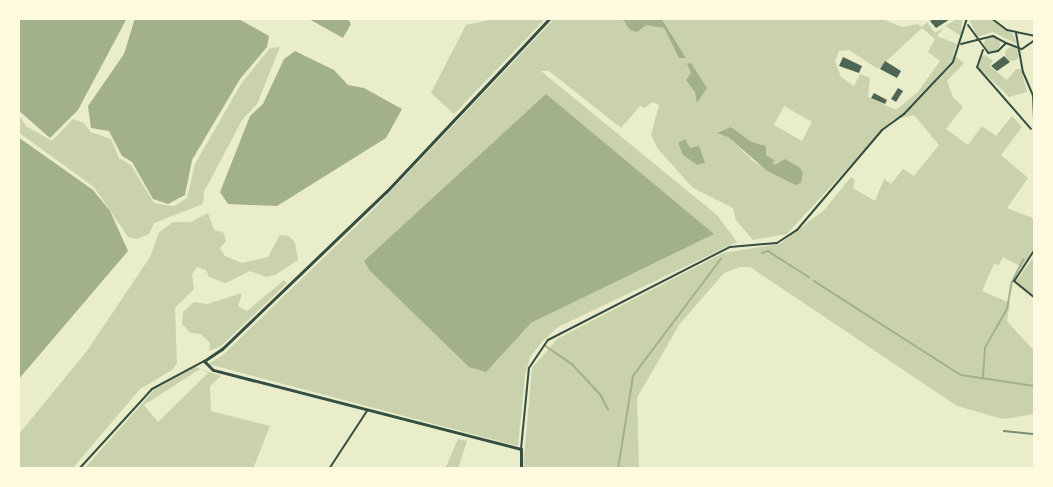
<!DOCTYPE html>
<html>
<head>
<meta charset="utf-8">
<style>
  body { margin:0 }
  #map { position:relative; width:1053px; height:487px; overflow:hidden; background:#e9edc9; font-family:Figtree,sans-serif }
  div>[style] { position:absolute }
  .green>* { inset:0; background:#cad2ad }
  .round { border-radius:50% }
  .water>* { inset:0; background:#a3b18a }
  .stream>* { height:1.5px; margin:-0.75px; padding:0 0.75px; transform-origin:0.75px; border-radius:0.75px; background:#a3b18a }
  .building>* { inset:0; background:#4f6655 }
  .minor>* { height:2px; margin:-1px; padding:0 1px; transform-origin:1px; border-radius:1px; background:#344e41 }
  .tertiary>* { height:3px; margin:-1.5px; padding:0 1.5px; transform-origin:1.5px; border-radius:1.5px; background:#344e41 }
  .rail>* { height:1.5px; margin:-0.75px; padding:0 0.75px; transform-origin:0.75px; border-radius:0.75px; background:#7c8e77 }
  span { translate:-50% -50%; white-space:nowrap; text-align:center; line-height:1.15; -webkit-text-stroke:4.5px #fefae0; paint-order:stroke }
  .frame { position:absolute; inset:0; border:20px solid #fefae0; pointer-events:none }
</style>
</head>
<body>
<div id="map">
  <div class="green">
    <div style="clip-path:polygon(498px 18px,546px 18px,454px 114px,431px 93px,466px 25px)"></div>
    <div style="clip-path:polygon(evenodd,555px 18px,880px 18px,902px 27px,918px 24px,922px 27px,927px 22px,935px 33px,944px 27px,937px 36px,957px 44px,953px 55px,964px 63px,947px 81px,953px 97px,963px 107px,946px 129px,968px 145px,982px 126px,996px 136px,1012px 116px,1022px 127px,1001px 155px,1028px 178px,1007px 208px,1035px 219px,1035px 246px,1022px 267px,1003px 257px,999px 265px,994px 264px,982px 291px,1010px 303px,1007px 321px,1035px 352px,1035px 414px,1003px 419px,957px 406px,750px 267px,740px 267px,724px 273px,679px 325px,637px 398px,639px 469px,523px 469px,532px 368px,557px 339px,723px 253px,780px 244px,824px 210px,851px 177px,855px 180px,853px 188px,875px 201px,884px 179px,891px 184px,903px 169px,914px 176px,939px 145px,914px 115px,892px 120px,787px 234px,753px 240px,736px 220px,733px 208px,693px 188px,658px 149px,651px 135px,659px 105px,652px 102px,645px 108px,640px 106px,621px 128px,549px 71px,541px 71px,717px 215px,737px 242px,558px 327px,542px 342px,530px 357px,525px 376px,518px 446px,208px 364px,223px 355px,372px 211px,555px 18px,922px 28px,935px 39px,928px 52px,940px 61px,918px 92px,896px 110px,868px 97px,870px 78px,860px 74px,854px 86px,841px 77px,835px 61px,839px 51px,849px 50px,878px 69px,922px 28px,555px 18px,784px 106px,812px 122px,802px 141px,774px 125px,784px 106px,555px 18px,731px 127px,750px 141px,766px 146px,766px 155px,775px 166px,799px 168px,803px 172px,795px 185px,754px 162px,728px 137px,731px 127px,555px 18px,713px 234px,531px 323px,470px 367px,369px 270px,364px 261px,713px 234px)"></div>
    <div style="clip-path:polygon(958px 18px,965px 19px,962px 21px,961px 36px,945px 26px)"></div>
    <div style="clip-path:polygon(969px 18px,989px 18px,1013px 34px,1017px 44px,993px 32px,977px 37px)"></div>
    <div class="round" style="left:984px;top:36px;width:16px;height:16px"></div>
    <div class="round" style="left:1005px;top:47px;width:14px;height:14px"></div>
    <div style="clip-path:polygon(280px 47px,257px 104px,242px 120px,204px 192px,203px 204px,154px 223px,149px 234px,137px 239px,128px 237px,94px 187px,18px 132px,18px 113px,26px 126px,52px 141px,73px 119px,84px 123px,91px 132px,111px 139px,119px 158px,131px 165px,154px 203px,174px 206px,187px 198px,195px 164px,241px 84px,270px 48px)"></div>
    <div style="clip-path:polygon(985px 55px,993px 61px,989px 66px,1007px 80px,1016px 69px,1021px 69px,1027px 92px,1009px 97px,1004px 92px,979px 68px,980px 57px)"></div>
    <div style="clip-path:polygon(208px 213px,214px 230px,223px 232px,226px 241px,220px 248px,225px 256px,242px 263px,268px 257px,280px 235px,289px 236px,295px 243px,298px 260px,275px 275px,266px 277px,250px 271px,226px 283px,209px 277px,206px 270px,197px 267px,192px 274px,194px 289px,175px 308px,177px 363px,172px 370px,140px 389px,72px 469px,18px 469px,18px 435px,87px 351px,150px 257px,159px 232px,173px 222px,191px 222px)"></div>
    <div style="clip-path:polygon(1035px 255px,1035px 297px,1016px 281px)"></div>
    <div style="clip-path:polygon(284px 280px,287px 283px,221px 346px,209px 351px,210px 343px,201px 334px,191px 333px,182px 324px,183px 312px,194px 302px,207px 304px,242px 293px,238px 306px,247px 311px)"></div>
    <div style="clip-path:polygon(evenodd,195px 367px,221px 376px,210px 386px,211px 411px,270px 426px,253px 469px,84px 469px,154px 390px,195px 367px,200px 369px,208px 373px,158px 422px,144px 405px,200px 369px)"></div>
    <div style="clip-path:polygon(458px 439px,467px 441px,458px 469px,445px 469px)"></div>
  </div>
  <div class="water">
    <div style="clip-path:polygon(18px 18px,127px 18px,78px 110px,50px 138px,18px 110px)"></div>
    <div style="clip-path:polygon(135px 18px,237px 18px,269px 36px,267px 47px,240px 79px,192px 160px,185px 195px,168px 204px,153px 199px,132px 162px,122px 156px,109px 131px,91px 128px,88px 106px,124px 54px)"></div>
    <div style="clip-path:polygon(307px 18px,347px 18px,351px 24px,343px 38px)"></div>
    <div style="clip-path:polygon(622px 18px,661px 18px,686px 58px,679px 58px,664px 28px,646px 25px,637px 32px,630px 30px)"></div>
    <div style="clip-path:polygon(295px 51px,334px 70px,348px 85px,364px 88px,402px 109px,386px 138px,277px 206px,228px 204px,220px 192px,250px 116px,263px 104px,284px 59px)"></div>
    <div style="clip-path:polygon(691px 63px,707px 88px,697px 103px,695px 92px,686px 80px,691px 73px,687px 64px)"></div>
    <div style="clip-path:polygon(546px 94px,714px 234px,531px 323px,486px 372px,469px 367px,369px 270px,364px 261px)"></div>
    <div style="clip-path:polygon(731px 127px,750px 141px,766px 146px,766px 155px,775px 161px,772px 163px,775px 165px,785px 159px,799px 167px,803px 172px,801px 183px,795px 185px,766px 170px,728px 137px,717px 133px)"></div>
    <div style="clip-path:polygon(18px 137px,93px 190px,110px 211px,128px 251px,18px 380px)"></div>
    <div style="clip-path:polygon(685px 139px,690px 148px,699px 146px,705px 163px,697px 165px,683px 155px,678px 143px)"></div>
  </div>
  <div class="stream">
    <div style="left:762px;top:253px;width:6px;rotate:-18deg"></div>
    <div style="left:768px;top:251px;width:49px;rotate:32.4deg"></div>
    <div style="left:814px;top:281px;width:174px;rotate:32.6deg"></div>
    <div style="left:961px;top:375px;width:75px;rotate:8.5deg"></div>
    <div style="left:546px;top:346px;width:33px;rotate:35deg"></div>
    <div style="left:573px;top:365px;width:41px;rotate:47deg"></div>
    <div style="left:601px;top:395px;width:16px;rotate:63deg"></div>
    <div style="left:983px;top:377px;width:29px;rotate:-86deg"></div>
    <div style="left:985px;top:348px;width:45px;rotate:-60.6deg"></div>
    <div style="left:1007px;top:309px;width:27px;rotate:-80deg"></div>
    <div style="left:1012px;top:282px;width:25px;rotate:-63deg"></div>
    <div style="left:618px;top:469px;width:94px;rotate:-80.8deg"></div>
    <div style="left:633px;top:376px;width:146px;rotate:-53.1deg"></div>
  </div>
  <div class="building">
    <div style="clip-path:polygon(952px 18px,936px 28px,930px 21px,935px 18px)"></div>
    <div style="clip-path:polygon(1004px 56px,1010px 62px,997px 71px,991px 66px)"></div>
    <div style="clip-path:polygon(843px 57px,862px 66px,859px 73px,839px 66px)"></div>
    <div style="clip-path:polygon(885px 61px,901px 71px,897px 78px,880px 69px)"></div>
    <div style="clip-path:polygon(898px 88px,903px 91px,896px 102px,891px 99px)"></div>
    <div style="clip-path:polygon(874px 93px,887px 100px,885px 104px,871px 98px)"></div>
  </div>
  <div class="minor">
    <div style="left:991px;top:18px;width:20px;rotate:37deg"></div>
    <div style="left:1007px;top:30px;width:29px;rotate:12deg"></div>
    <div style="left:968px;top:25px;width:34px;rotate:54deg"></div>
    <div style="left:988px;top:53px;width:10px;rotate:-11deg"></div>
    <div style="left:998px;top:51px;width:11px;rotate:-45deg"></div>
    <div style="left:1006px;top:43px;width:17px;rotate:21deg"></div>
    <div style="left:1022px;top:49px;width:16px;rotate:-35deg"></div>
    <div style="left:1016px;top:33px;width:40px;rotate:80deg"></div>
    <div style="left:1023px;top:72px;width:26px;rotate:67deg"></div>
    <div style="left:1033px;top:96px;width:45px;rotate:87.5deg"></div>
    <div style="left:961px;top:44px;width:33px;rotate:-14deg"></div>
    <div style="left:993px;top:36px;width:15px;rotate:28deg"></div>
    <div style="left:983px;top:50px;width:18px;rotate:109deg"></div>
    <div style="left:977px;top:67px;width:82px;rotate:48.9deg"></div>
    <div style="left:1035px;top:249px;width:38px;rotate:123deg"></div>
    <div style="left:1014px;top:281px;width:27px;rotate:39deg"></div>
    <div style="left:521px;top:449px;width:81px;rotate:-84.4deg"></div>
    <div style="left:529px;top:368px;width:34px;rotate:-56deg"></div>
    <div style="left:548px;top:340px;width:204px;rotate:-27.1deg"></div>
    <div style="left:730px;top:247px;width:47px;rotate:-4.9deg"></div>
    <div style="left:777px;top:243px;width:24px;rotate:-33deg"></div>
    <div style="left:797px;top:230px;width:131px;rotate:-49.6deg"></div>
    <div style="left:882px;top:130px;width:27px;rotate:-36deg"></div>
    <div style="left:904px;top:114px;width:71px;rotate:-46.7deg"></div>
    <div style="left:953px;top:62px;width:46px;rotate:-72.3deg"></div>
    <div style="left:79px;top:469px;width:108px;rotate:-47.6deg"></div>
    <div style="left:152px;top:389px;width:59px;rotate:-28.3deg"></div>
    <div style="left:329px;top:469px;width:69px;rotate:-56.8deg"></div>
  </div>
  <div class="tertiary">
    <div style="left:521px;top:469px;width:20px;rotate:-90deg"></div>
    <div style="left:521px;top:449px;width:318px;rotate:-165.6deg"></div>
    <div style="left:213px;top:370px;width:13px;rotate:-135deg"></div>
    <div style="left:204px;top:361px;width:22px;rotate:-34deg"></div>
    <div style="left:222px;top:349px;width:227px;rotate:-43.8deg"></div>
    <div style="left:386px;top:192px;width:239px;rotate:-46.7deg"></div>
  </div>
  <div class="rail">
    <div style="left:1004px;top:431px;width:31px;rotate:6deg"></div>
  </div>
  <div class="frame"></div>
</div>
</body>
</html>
